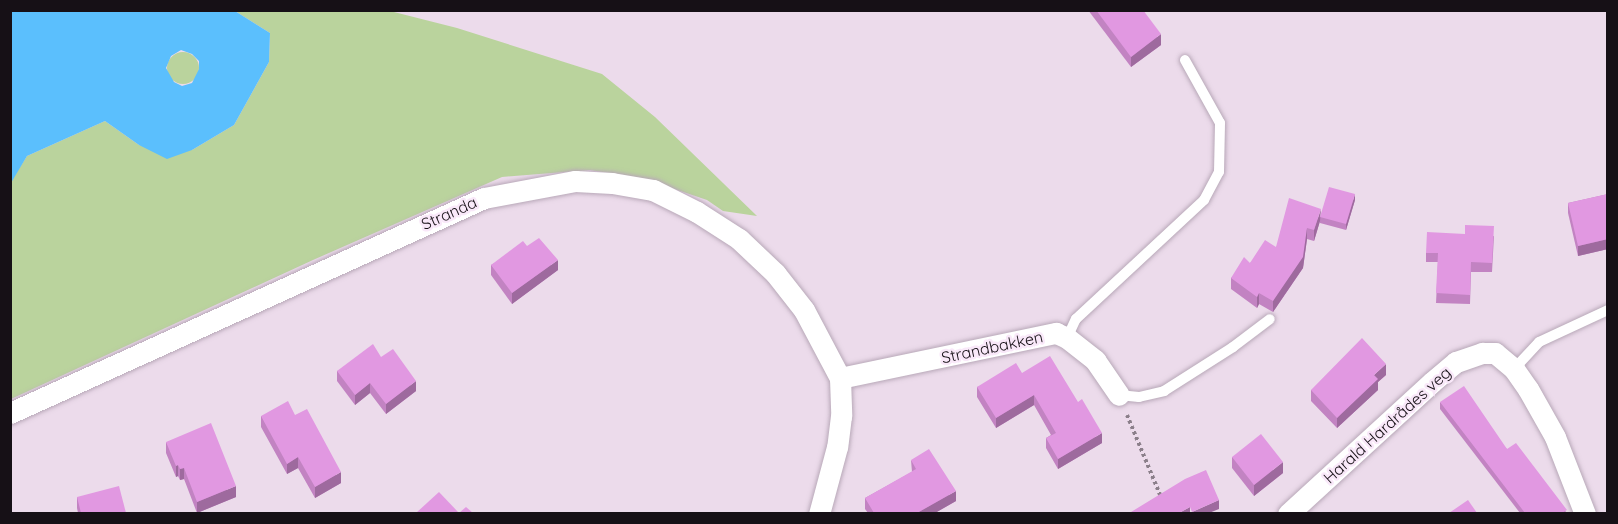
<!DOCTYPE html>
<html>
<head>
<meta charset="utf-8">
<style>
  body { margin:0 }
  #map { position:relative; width:1618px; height:524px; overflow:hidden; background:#ecdbeb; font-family:Quicksand,sans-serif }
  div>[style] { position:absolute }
  .green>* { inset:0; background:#bad39d }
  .round { border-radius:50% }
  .water>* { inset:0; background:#5bbffd }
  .path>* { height:4px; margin-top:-2px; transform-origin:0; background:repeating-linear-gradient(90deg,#8b7f8a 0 3px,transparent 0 6px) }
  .roads { filter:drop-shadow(0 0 2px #b8a8b8) drop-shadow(0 0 2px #b8a8b8) }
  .lane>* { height:10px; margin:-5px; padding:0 5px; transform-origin:5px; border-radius:5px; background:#fff }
  .street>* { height:21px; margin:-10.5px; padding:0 10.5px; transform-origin:10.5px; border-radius:10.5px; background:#fff }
  .wall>* { inset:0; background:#c283c2 }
  .shaded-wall>* { inset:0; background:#9e6a9e }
  .building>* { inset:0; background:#e198e1 }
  span { translate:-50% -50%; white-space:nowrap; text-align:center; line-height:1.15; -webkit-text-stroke:5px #f9e8f9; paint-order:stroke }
  .street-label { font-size:16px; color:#161016 }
  .frame { position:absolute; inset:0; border:12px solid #161016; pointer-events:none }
</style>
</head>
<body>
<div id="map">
  <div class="green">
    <div style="clip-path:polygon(235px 11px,390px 11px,457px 28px,602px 74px,655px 117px,757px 216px,723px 211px,707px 200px,645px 179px,590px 170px,502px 177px,313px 260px,11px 399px,10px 183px,27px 156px,105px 121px,139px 145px,192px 150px,234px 125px,269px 62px,270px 33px)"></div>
    <div class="round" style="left:167px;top:52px;width:32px;height:32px"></div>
  </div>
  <div class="water">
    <div style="clip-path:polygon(evenodd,11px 10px,235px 11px,270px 33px,269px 62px,234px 125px,192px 150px,167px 159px,139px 145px,105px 121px,27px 156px,11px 183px,11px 10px,181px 50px,192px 54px,199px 61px,199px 69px,192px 83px,182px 86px,174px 82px,166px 68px,171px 56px,181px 50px)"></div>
  </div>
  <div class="path">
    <div style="left:1127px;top:415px;width:89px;rotate:67.5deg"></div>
  </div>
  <div class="roads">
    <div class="lane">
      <div style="left:1067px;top:338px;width:21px;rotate:-65deg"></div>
      <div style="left:1076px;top:319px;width:175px;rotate:-42.9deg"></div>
      <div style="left:1204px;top:200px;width:32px;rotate:-62deg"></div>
      <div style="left:1219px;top:172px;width:49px;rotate:-88.8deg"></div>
      <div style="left:1220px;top:123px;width:72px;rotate:-119.1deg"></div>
      <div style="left:1514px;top:369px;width:37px;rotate:-47deg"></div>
      <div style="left:1539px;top:342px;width:76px;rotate:-24.9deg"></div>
      <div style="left:1119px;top:395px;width:20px;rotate:6deg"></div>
      <div style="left:1139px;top:397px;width:26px;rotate:-13deg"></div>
      <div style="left:1164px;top:391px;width:82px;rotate:-32.5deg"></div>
      <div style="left:1233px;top:347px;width:46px;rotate:-37.1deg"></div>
    </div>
    <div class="street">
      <div style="left:840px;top:378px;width:221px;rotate:-11.8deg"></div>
      <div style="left:1056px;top:333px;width:12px;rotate:24deg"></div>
      <div style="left:1067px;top:338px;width:36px;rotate:38deg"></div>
      <div style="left:1095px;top:360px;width:42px;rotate:55.6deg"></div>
      <div style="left:10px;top:413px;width:520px;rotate:-24.4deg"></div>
      <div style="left:484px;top:198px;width:93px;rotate:-10.6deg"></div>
      <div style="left:575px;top:181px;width:37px;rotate:3deg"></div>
      <div style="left:612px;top:183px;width:42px;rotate:9.7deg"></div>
      <div style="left:653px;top:190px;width:49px;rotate:26.6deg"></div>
      <div style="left:697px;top:212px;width:50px;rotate:32.7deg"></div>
      <div style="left:739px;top:239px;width:50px;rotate:43.4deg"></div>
      <div style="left:775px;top:273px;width:47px;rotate:51.9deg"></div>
      <div style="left:804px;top:310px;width:77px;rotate:62.1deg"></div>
      <div style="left:840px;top:378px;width:38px;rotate:88deg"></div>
      <div style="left:841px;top:416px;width:31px;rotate:97deg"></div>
      <div style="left:837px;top:447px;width:69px;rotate:105deg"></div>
      <div style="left:1288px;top:514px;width:195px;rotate:-42.5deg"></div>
      <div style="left:1432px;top:382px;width:31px;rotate:-40deg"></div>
      <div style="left:1456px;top:362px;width:28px;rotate:-19deg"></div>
      <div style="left:1482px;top:353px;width:13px"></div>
      <div style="left:1495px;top:353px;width:25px;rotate:40deg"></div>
      <div style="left:1514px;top:369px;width:24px;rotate:55deg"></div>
      <div style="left:1528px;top:389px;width:55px;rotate:60.6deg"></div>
      <div style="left:1555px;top:437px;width:83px;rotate:68.7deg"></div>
    </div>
  </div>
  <div class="wall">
    <div style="clip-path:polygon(1088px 10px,1143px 10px,1161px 45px,1131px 67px)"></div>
    <div style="clip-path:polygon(1608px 194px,1608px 249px,1578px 256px,1568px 213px,1568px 203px)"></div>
    <div style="clip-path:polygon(1355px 200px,1346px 230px,1320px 223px,1320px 221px,1314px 241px,1307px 239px,1303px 268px,1273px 312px,1259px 304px,1257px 308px,1231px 289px,1231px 278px,1250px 263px,1276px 247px,1321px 216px)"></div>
    <div style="clip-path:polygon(1494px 236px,1492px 272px,1471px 272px,1470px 304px,1436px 303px,1438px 262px,1426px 262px,1426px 253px)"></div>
    <div style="clip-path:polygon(527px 246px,558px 270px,512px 304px,491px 275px,491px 265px)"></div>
    <div style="clip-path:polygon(381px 357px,416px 391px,386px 414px,370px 393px,355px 405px,337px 381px,337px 371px)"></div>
    <div style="clip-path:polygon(1022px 373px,1102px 443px,1058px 469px,1046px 448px,1046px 438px,1051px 435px,1034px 405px,996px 428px,977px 397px,977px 387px)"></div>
    <div style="clip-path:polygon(1386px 375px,1378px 382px,1378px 390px,1337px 428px,1311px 401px,1311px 390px)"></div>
    <div style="clip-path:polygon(1440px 402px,1507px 449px,1567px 513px,1520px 513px,1440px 409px)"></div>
    <div style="clip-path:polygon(295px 415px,341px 483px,315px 498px,298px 468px,287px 474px,261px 427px,261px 416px)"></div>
    <div style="clip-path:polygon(166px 442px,236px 497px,197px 513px,184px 479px,180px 480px,178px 476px,176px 477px,166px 453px)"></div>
    <div style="clip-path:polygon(1232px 457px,1283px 473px,1254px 496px,1232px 468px)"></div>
    <div style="clip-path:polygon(911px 460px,956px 501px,935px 513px,868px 513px,865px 509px,865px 498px,912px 472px)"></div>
    <div style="clip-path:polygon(77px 497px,126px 513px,78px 513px,77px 508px)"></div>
  </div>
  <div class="shaded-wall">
    <div style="clip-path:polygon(1161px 34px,1161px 45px,1131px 67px,1131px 57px)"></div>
    <div style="clip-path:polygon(1355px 194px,1355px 200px,1346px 230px,1346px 224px)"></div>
    <div style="clip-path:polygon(1321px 209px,1320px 221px,1314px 241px,1314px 230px)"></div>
    <div style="clip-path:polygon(1307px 228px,1307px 239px,1303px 268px,1273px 312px,1273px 301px)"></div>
    <div style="clip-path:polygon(1608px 239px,1608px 249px,1578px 256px,1578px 246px)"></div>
    <div style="clip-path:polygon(558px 260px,558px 270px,512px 304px,512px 293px)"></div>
    <div style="clip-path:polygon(1259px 293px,1259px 304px,1257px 308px,1257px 297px)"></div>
    <div style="clip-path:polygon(1386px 364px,1386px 375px,1378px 382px,1378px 390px,1337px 428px,1337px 418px,1374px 375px)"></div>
    <div style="clip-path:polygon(416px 381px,416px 391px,386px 414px,386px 404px)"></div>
    <div style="clip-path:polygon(370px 383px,370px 393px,355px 405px,355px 395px)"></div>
    <div style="clip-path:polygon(1034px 395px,1034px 405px,996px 428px,996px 418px)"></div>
    <div style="clip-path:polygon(1102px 433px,1102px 443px,1058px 469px,1058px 459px)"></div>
    <div style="clip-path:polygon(298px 457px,298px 468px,287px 474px,287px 464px)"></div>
    <div style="clip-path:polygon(1283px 462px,1283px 473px,1254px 496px,1254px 485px)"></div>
    <div style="clip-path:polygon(178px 465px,178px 476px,176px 477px,176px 466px)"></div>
    <div style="clip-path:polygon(184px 468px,184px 479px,180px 480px,180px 469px)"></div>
    <div style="clip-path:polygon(341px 472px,341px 483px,315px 498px,315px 487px)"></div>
    <div style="clip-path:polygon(236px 486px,236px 497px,197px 513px,197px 502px)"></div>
    <div style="clip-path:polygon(956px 491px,956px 501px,935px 513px,917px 513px)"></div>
    <div style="clip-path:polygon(1219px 500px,1219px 509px,1209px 513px,1192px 513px,1192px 512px)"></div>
    <div style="clip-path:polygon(1190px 507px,1190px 513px,1179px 513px)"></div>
  </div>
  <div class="building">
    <div style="clip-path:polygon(1096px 10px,1143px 10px,1161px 34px,1131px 57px)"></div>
    <div style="clip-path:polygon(1329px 187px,1355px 194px,1346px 224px,1320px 217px)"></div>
    <div style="clip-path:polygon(1608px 194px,1608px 239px,1578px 246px,1568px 203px)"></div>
    <div style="clip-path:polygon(1289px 198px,1321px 209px,1314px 230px,1307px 228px,1303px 257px,1273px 301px,1259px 293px,1257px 297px,1231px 278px,1244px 257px,1250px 263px,1265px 240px,1276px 247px)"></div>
    <div style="clip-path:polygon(1465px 225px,1494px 226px,1492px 263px,1471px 262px,1470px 295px,1436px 293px,1438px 253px,1426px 253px,1427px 232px,1465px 234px)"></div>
    <div style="clip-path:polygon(539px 238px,558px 260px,512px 293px,491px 265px,523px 241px,527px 246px)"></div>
    <div style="clip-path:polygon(1362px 338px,1386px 364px,1374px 375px,1378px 379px,1337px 418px,1311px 390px)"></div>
    <div style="clip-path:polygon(373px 344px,381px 357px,393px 349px,416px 381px,386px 404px,370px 383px,355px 395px,337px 371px)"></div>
    <div style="clip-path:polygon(1050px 356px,1078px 402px,1082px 399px,1102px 433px,1058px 459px,1046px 438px,1056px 433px,1034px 395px,996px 418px,977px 387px,1016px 363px,1022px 373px)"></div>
    <div style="clip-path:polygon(1464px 386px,1507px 449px,1516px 443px,1567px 510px,1562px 513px,1525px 513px,1440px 402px)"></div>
    <div style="clip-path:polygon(288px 401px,295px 415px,307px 409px,341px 472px,315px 487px,298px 457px,287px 464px,261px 416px)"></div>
    <div style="clip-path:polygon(211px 423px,236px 486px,197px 502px,184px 468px,180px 469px,178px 465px,176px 466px,166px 442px)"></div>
    <div style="clip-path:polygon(1261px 434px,1283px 462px,1254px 485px,1232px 457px)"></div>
    <div style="clip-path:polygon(929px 449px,956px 491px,917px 513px,874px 513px,865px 498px,916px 469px,911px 460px)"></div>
    <div style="clip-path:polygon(1206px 470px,1219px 500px,1192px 512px,1190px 507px,1179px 513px,1132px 513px,1131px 512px,1185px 479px)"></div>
    <div style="clip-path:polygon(119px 486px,126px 513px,81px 513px,77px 497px)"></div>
    <div style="clip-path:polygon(439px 492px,459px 513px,416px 513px)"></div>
    <div style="clip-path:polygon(1468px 500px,1477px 513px,1449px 513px)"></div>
    <div style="clip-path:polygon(466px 507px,473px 513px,459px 513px)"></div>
  </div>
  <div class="street-label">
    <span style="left:449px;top:213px;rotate:-24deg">Stranda</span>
    <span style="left:992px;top:347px;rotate:-12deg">Strandbakken</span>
    <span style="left:1387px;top:425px;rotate:-42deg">Harald Hardrådes veg</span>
  </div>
  <div class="frame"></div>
</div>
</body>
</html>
